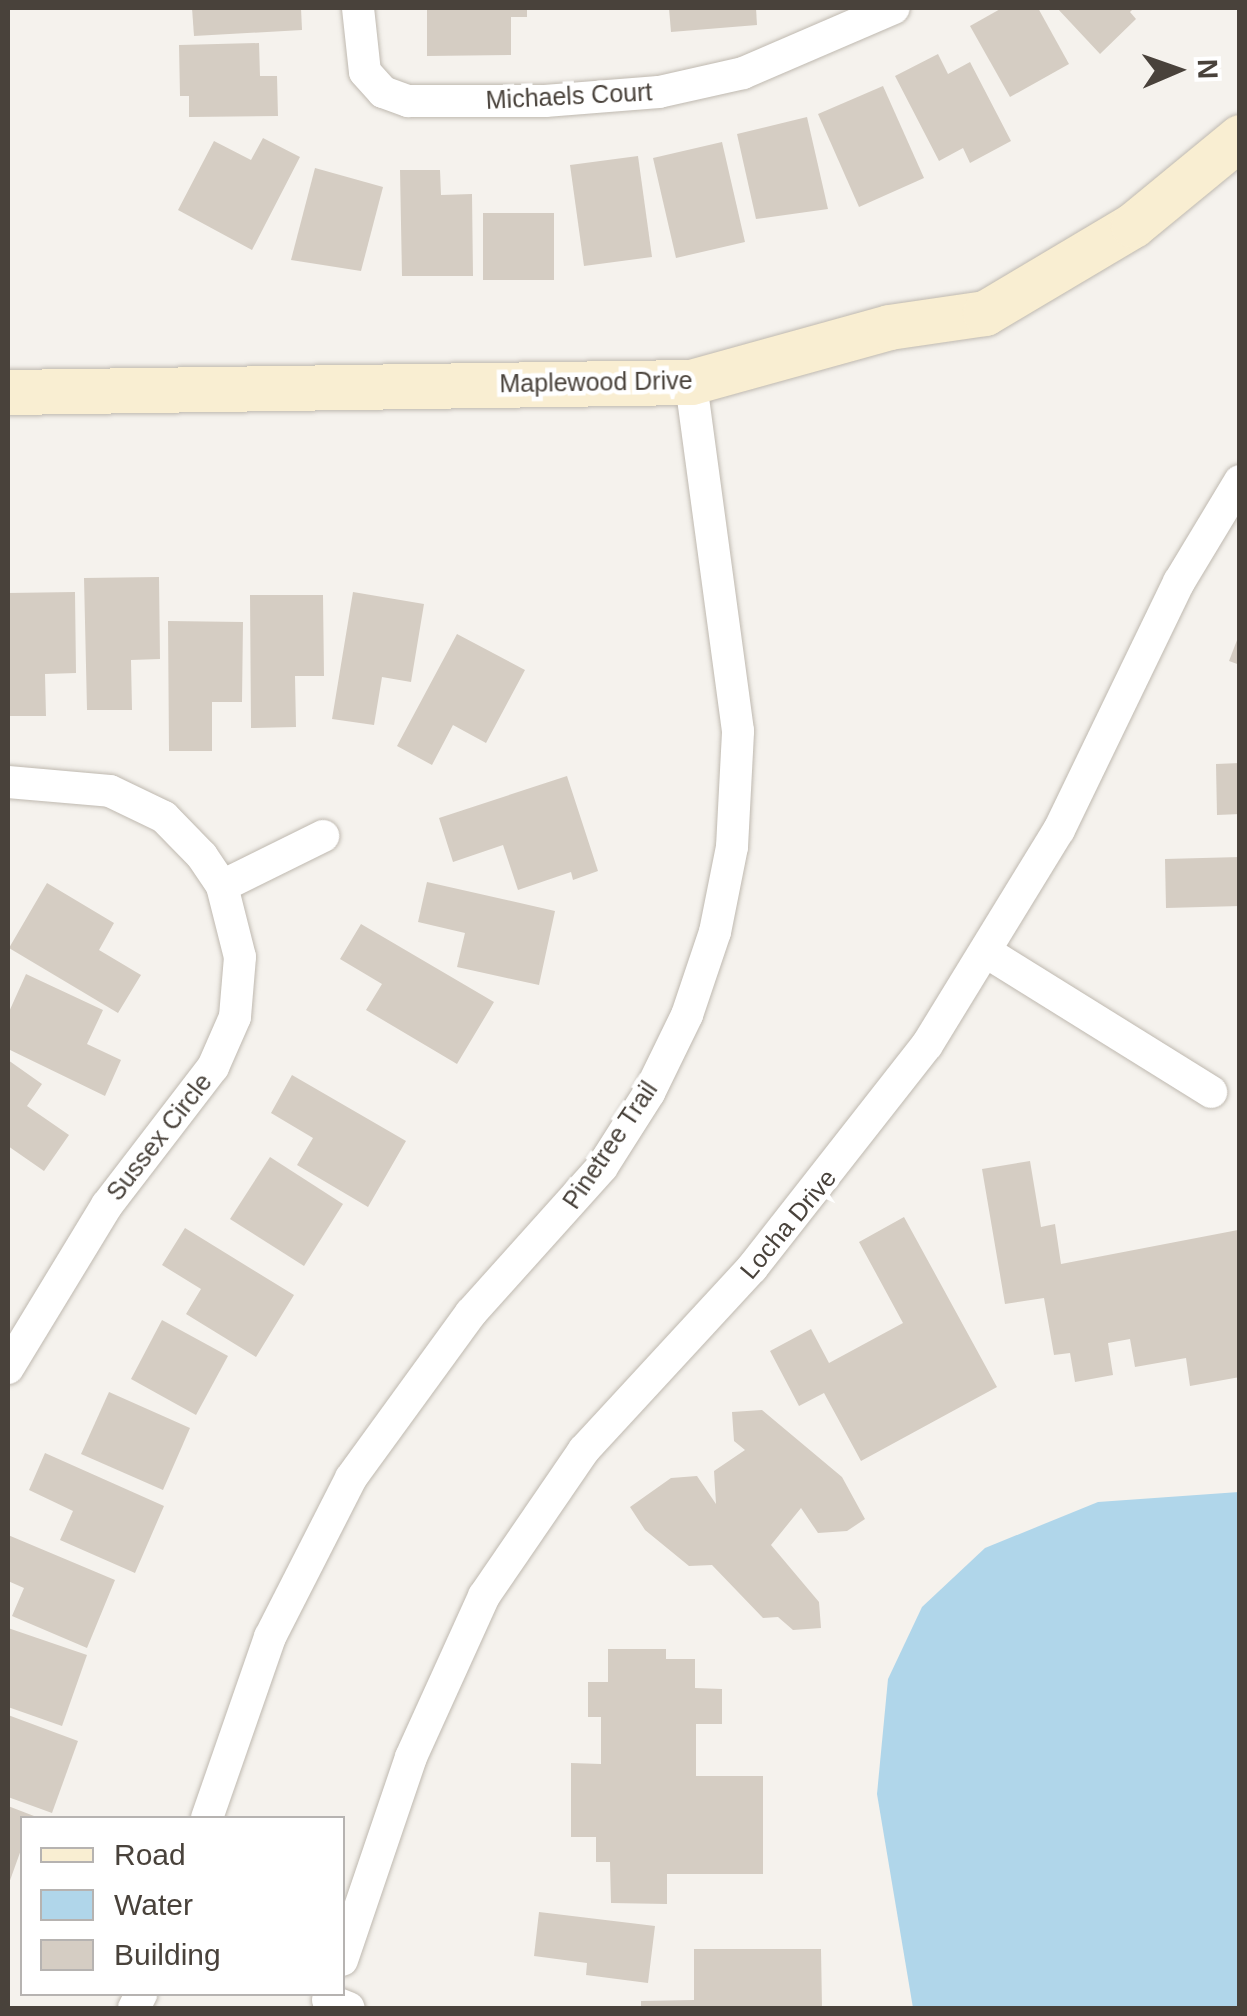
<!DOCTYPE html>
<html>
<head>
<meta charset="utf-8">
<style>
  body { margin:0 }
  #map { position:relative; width:1247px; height:2016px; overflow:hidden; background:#f5f2ed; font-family:Arial,sans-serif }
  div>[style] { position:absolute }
  .water>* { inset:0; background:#b0d6ea }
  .building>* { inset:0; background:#d5cdc3 }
  .roads { filter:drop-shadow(0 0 2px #bfb9b0) drop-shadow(0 0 2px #bfb9b0) }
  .street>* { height:32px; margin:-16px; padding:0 16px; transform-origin:16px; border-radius:16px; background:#fff }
  .secondary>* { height:45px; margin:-22.5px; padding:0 22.5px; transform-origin:22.5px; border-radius:22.5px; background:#f9eed2 }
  span { translate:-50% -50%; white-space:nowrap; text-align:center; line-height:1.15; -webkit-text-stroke:9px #fff; paint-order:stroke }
  .street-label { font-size:25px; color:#49423b }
  .frame { position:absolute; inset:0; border:10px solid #49423b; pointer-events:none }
  .legend { position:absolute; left:20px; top:1816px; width:325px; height:180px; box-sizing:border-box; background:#fff; border:2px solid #b6b3b1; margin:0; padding:12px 18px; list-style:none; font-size:30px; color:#49423b }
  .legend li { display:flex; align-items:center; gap:20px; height:50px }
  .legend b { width:50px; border:2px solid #b6b3b1 }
  .north { position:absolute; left:1127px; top:20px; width:100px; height:100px; -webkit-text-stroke:8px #fff; paint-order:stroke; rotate:88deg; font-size:28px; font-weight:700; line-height:40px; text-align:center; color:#49423b }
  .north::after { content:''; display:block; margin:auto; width:35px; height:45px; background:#49423b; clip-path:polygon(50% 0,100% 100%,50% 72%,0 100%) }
</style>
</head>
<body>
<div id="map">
  <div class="water">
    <div style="clip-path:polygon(1239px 1492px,1239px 2008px,913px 2008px,877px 1794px,888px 1679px,922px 1607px,985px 1548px,1098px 1502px)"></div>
  </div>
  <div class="building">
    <div style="clip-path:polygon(192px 8px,301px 8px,302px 30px,194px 36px)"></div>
    <div style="clip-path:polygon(427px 8px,527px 8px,527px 17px,511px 17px,511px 55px,427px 56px)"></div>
    <div style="clip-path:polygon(669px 8px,756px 8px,757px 25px,671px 32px)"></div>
    <div style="clip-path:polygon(1002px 8px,1038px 8px,1069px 64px,1010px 97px,970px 26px)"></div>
    <div style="clip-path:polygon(1057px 8px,1134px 8px,1130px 12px,1136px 19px,1100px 54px)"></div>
    <div style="clip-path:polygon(259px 43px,260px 76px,277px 76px,278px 116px,189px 117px,189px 96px,180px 96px,179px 45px)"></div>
    <div style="clip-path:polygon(938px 54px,948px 74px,970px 62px,1011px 141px,970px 163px,963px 148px,939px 161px,895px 76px)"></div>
    <div style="clip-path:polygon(883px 86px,924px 178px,859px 207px,818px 114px)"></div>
    <div style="clip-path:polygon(807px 117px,828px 209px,756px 219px,737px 134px)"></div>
    <div style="clip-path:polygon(263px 138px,300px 157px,252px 250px,178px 210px,214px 141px,251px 160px)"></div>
    <div style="clip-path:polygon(722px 142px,745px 242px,676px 258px,653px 158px)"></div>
    <div style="clip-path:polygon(638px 156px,652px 257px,584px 266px,570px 165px)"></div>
    <div style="clip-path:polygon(315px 168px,383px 187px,361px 271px,291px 260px)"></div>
    <div style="clip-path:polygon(400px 170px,440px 170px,441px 195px,472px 194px,473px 276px,402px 276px)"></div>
    <div style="clip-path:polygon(483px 213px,554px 213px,554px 280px,483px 280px)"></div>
    <div style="clip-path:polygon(159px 577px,160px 659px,131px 660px,132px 710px,87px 710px,84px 578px)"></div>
    <div style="clip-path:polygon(75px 592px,76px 673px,45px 674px,46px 716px,8px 716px,8px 593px)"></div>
    <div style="clip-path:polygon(353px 592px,424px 604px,411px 682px,382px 677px,374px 725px,332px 719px)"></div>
    <div style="clip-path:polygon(250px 595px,323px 595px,324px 676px,295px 676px,296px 727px,251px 728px)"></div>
    <div style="clip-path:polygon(168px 621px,243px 622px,242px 702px,212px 702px,212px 751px,169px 751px)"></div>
    <div style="clip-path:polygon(457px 634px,525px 670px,486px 743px,453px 725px,432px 765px,397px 746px)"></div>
    <div style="clip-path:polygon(1239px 635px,1240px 635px,1240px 665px,1229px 661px)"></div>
    <div style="clip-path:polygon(1240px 763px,1240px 814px,1217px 815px,1216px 764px)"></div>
    <div style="clip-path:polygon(567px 776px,598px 871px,573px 880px,571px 872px,518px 890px,503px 845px,453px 862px,439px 818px)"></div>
    <div style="clip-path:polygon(1240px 857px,1240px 906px,1166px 908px,1165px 859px)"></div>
    <div style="clip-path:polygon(427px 882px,555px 911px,539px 985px,457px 967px,465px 933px,418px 922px)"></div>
    <div style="clip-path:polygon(47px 883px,114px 923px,99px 950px,141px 975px,118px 1013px,9px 948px)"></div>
    <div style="clip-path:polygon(361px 924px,494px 1002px,457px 1064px,366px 1010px,382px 984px,340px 959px)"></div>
    <div style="clip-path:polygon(26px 974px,103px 1010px,87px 1044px,121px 1060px,105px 1096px,8px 1049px,8px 1014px)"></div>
    <div style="clip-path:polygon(8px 1060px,42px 1084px,27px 1106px,69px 1135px,44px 1171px,8px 1146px)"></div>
    <div style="clip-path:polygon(292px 1075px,406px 1141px,368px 1207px,297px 1165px,313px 1138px,271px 1113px)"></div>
    <div style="clip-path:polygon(270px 1157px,343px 1204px,304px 1266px,230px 1219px)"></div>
    <div style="clip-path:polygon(1030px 1161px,1041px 1227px,1055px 1224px,1061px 1264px,1238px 1230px,1240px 1377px,1190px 1386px,1186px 1358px,1135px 1367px,1130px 1339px,1108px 1343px,1113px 1375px,1075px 1382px,1070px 1353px,1054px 1355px,1044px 1298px,1005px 1304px,982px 1169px)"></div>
    <div style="clip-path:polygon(904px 1217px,997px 1387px,861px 1461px,824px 1393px,799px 1406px,770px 1351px,811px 1329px,829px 1363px,903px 1323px,859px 1242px)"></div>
    <div style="clip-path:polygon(185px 1228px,294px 1295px,256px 1357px,186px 1314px,201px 1289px,162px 1265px)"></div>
    <div style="clip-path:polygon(162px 1320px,228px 1356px,196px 1415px,131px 1379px)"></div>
    <div style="clip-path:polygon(109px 1392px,190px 1428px,163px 1490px,81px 1454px)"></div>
    <div style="clip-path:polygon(762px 1410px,842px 1477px,865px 1519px,847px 1531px,818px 1533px,801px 1508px,771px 1545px,819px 1602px,821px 1628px,793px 1630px,778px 1617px,763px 1618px,712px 1565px,689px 1566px,645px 1530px,630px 1507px,671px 1478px,697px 1476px,716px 1504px,714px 1471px,745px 1450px,734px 1441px,732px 1412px)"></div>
    <div style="clip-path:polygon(45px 1453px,164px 1506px,135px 1573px,60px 1540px,73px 1511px,29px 1490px)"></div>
    <div style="clip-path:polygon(8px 1535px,115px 1580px,87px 1648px,12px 1616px,24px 1588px,8px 1581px)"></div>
    <div style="clip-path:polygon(8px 1628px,87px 1655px,62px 1726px,8px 1707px)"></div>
    <div style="clip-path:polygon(608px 1649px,666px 1649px,666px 1659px,695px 1659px,695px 1688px,722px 1689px,722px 1724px,696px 1724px,696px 1776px,763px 1776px,763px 1874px,667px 1874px,667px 1904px,611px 1903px,610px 1862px,596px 1862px,596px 1837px,571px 1837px,571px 1763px,601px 1764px,601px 1717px,588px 1717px,588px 1682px,608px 1682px)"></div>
    <div style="clip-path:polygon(8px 1715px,78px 1741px,52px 1813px,8px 1797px)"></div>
    <div style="clip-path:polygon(8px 1806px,34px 1816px,22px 1818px,22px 1847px,8px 1886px)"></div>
    <div style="clip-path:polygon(539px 1912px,655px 1926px,648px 1983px,586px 1975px,587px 1963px,534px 1956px)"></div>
    <div style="clip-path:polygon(694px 1949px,821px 1949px,822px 2008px,641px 2008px,641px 2001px,694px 2000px)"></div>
  </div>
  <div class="roads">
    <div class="street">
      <div style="left:358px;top:8px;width:64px;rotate:83.8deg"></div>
      <div style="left:365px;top:72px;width:27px;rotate:48deg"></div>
      <div style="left:383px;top:92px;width:27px;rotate:20deg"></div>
      <div style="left:408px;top:101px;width:137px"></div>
      <div style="left:545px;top:101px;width:114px;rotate:-4.5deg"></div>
      <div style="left:659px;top:92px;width:86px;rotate:-12.7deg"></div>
      <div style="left:743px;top:73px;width:164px;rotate:-23.3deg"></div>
      <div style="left:8px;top:782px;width:102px;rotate:5deg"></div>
      <div style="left:110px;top:791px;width:60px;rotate:25.7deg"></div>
      <div style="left:164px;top:817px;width:54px;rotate:45.7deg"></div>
      <div style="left:202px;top:856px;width:36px;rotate:56deg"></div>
      <div style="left:222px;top:886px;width:73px;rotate:75.8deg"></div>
      <div style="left:240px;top:957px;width:60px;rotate:94.8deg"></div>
      <div style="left:235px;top:1017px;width:55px;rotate:113.7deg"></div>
      <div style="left:213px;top:1067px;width:174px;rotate:127.5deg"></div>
      <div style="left:107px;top:1205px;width:191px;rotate:121.3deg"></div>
      <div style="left:222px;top:886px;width:113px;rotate:-26.3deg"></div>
      <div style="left:988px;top:953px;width:263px;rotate:31.9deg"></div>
      <div style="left:207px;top:1818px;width:192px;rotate:-70.8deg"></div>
      <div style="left:270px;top:1637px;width:178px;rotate:-63deg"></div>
      <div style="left:351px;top:1478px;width:204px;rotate:-54deg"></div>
      <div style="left:471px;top:1313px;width:196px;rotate:-48.1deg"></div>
      <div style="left:602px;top:1167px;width:88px;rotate:-57.6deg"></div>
      <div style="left:649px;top:1093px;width:87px;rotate:-64deg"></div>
      <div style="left:687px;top:1015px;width:88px;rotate:-71.4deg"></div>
      <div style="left:715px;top:932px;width:87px;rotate:-78.7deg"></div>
      <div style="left:732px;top:847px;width:116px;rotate:-87deg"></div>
      <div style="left:738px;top:731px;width:352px;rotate:-97.7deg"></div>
      <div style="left:342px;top:1960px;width:214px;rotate:-71.2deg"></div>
      <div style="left:411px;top:1757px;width:177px;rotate:-65.6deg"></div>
      <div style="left:484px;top:1596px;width:177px;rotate:-55.6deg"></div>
      <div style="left:584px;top:1450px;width:248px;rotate:-47.3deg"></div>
      <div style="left:752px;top:1268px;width:283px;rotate:-51.9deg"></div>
      <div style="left:927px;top:1045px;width:252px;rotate:-58.5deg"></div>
      <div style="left:1059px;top:830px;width:276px;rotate:-64.2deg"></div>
      <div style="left:1179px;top:582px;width:118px;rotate:-58.9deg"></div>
      <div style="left:328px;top:2000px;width:22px;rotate:21deg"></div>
      <div style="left:134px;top:2008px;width:16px;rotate:-63deg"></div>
    </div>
    <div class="secondary">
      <div style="left:8px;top:392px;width:683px;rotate:-0.84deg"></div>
      <div style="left:691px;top:382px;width:205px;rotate:-15.5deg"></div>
      <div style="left:889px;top:327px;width:97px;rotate:-8.3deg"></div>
      <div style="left:985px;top:313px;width:172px;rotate:-30.7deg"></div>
      <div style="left:1133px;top:225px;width:139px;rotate:-39.4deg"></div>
    </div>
  </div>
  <div class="street-label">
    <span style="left:569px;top:96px;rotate:-3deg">Michaels Court</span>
    <span style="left:596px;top:382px;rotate:-1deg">Maplewood Drive</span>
    <span style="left:159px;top:1137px;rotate:-52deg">Sussex Circle</span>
    <span style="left:610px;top:1145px;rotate:-56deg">Pinetree Trail</span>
    <span style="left:788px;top:1224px;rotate:-50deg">Locha Drive</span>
  </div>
  <div class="frame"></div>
  <ul class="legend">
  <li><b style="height:12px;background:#f9eed2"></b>Road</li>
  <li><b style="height:28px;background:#b0d6ea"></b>Water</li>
  <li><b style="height:28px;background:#d5cdc3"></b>Building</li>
  </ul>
  <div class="north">N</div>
</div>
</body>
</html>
